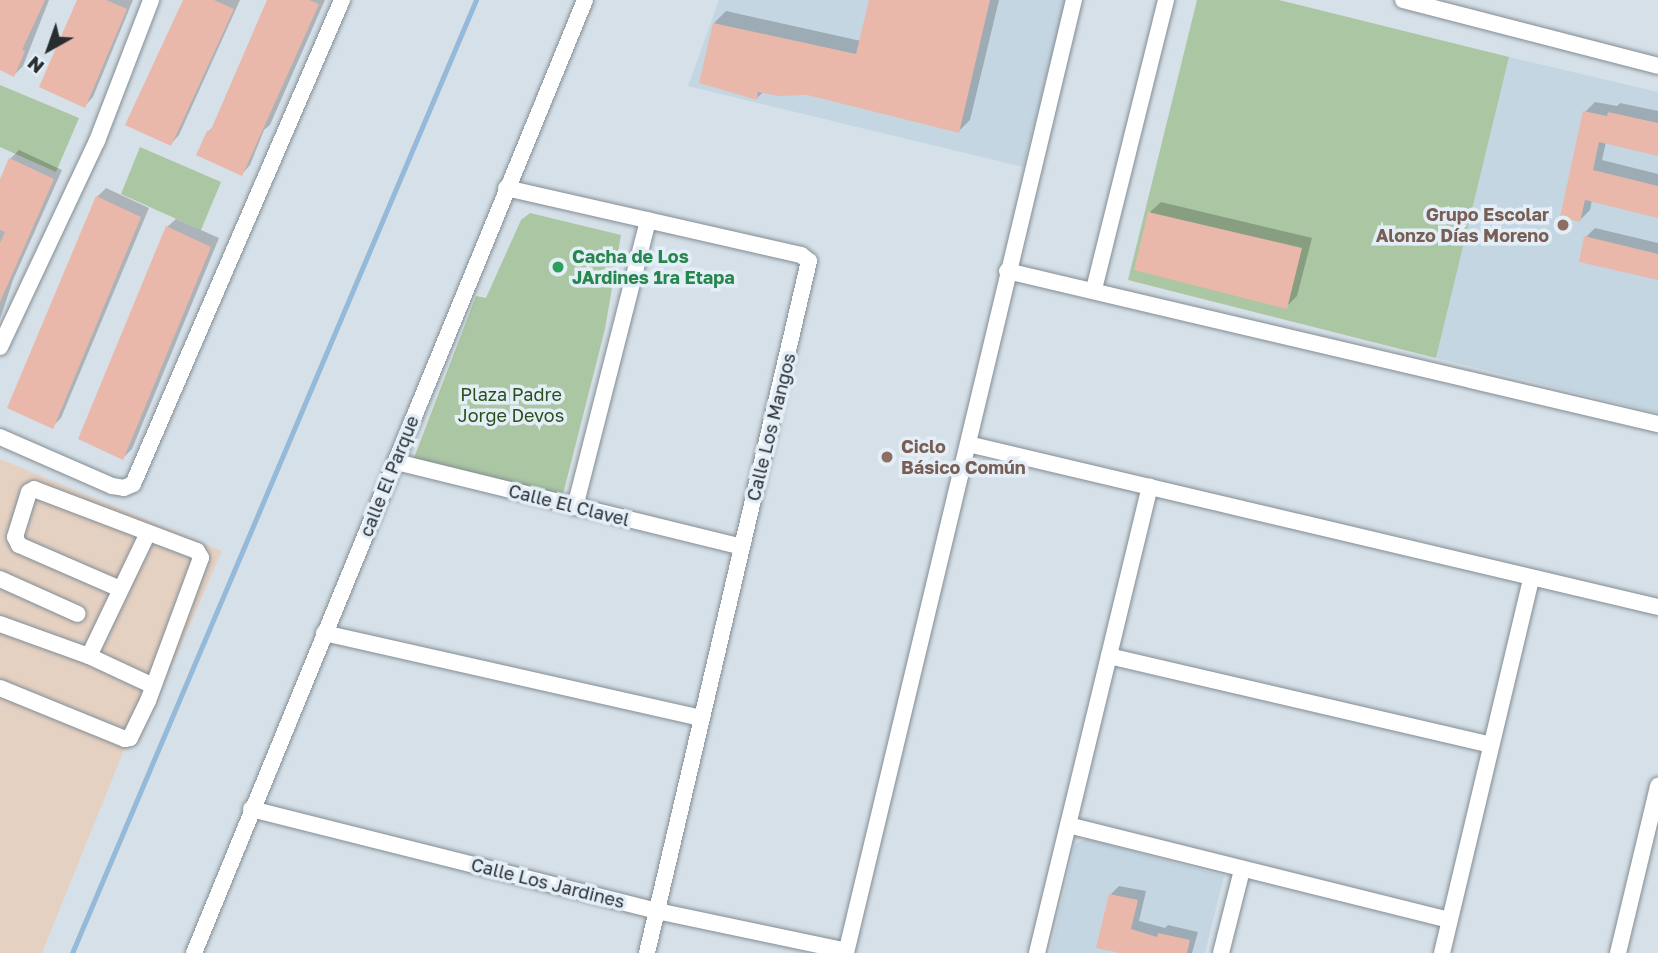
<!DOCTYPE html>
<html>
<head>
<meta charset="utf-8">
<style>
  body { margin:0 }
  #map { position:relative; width:1658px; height:953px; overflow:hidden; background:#d6e0e8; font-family:"Golos Text",sans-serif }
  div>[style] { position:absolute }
  .built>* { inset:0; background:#c5d6e3 }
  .industrial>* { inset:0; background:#e5d1c2 }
  .green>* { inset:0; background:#aac6a2 }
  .shadow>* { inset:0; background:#0003 }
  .stream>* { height:5px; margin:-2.5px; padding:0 2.5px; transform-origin:2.5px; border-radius:2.5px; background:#95b9d9 }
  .building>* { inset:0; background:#e9b8aa }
  .roads { filter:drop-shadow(0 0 2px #838d94) drop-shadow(0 0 2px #838d94) }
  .street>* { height:16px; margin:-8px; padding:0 8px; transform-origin:8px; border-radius:8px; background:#fff }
  .dots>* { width:19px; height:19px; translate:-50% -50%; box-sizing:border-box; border:4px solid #e3eef6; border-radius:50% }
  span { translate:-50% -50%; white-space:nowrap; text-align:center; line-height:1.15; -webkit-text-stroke:7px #e3eef6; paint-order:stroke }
  .education-label { font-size:18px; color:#785e54; font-weight:700 }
  .right { translate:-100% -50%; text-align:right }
  .left { translate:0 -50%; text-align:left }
  .leisure-label { font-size:18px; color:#27864d; font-weight:700 }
  .park-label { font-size:18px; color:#294f1c }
  .street-label { font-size:18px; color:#292d30 }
  .north { position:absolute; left:14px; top:14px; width:70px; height:70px; -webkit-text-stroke:5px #e3eef6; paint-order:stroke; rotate:220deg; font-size:19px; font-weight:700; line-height:28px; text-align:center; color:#292d30 }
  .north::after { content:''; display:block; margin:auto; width:24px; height:32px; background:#292d30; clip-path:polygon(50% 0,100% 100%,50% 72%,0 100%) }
</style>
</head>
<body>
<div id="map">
  <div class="built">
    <div style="clip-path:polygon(719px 0,1066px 0,1023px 167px,688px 86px)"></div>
    <div style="clip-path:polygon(1509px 57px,1658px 92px,1658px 413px,1436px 358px)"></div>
    <div style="clip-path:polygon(1086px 839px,1224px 876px,1205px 953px,1050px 953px,1075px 844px)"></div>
  </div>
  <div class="industrial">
    <div style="clip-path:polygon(0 459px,222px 551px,139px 741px,124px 750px,42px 953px,0 953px)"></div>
  </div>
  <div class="green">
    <div style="clip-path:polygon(1197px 0,1279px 0,1509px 57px,1436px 358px,1128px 280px)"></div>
    <div style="clip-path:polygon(0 85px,79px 118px,56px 172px,0 147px)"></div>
    <div style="clip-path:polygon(140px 147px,221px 182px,201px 230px,121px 194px)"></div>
    <div style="clip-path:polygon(530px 213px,621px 235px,605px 329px,563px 494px,419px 463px,414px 458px,476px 296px,486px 298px,521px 220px)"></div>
  </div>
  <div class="shadow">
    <div style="clip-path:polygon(0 0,49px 0,23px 66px,14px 75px,0 68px)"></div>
    <div style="clip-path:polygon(79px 0,133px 0,93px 97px,85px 106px)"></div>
    <div style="clip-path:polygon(185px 0,240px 0,179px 135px,171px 144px)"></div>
    <div style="clip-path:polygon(269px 0,325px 0,270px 125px,264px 130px,250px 165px,242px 174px,208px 132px,214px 126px)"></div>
    <div style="clip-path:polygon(871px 0,999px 0,970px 120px,958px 132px,807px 93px,764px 91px,757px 98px,714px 23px,726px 11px,861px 41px)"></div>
    <div style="clip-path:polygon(1595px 102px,1617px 106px,1620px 103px,1658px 111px,1658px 154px,1606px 142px,1602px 160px,1658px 174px,1658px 216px,1592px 200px,1590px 210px,1580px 220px,1585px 112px)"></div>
    <div style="clip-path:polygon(19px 150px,62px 170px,13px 280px,0 319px,0 183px,10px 159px)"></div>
    <div style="clip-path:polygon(106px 188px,149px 208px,61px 418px,52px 427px,97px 197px)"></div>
    <div style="clip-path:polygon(1161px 202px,1312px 238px,1297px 296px,1286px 307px,1150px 212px)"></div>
    <div style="clip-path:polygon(176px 219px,219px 238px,132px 449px,123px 458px,167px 227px)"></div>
    <div style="clip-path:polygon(1595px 228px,1658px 243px,1658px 278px,1586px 237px)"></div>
    <div style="clip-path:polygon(1119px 886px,1146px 891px,1139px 921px,1165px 928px,1168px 925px,1198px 932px,1192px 953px,1128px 953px,1111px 894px)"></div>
  </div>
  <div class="stream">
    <div style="left:72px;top:953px;width:1035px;rotate:-67.03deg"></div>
  </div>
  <div class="building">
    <div style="clip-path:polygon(0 0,45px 0,22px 50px,25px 51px,14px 77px,0 70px)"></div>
    <div style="clip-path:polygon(77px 0,106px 0,127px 9px,85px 108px,39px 87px)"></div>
    <div style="clip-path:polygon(183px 0,214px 0,234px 9px,171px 146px,125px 125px)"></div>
    <div style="clip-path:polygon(267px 0,309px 0,319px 4px,242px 176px,196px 155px,207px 131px,210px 132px)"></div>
    <div style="clip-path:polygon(869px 0,990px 0,959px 133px,807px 95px,779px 96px,758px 92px,757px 100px,699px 83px,713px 23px,856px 54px)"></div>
    <div style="clip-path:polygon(1583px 111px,1607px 116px,1608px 112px,1658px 123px,1658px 156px,1599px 142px,1593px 170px,1658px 186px,1658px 218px,1585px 200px,1580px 222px,1560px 217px)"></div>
    <div style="clip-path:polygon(9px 158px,54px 179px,0 302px,0 243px,5px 232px,0 230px,0 179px)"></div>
    <div style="clip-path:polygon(96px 196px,141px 217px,53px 429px,7px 408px)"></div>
    <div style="clip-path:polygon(1148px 212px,1302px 248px,1287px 309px,1134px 270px)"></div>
    <div style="clip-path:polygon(166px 226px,211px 247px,123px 460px,78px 439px)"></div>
    <div style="clip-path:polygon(1584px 236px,1658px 254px,1658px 280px,1579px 262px)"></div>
    <div style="clip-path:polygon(1109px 894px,1138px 900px,1131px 929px,1157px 937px,1158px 933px,1190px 940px,1187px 953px,1120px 953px,1096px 948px)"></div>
  </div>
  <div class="roads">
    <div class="street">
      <div style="left:1403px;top:0;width:263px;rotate:14.5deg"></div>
      <div style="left:506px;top:188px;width:303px;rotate:12.8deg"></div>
      <div style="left:801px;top:255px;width:10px;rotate:37deg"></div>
      <div style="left:809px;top:261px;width:711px;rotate:103.18deg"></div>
      <div style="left:1007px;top:271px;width:669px;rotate:13.23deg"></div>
      <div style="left:1094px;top:289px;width:298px;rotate:-76deg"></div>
      <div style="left:0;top:347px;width:228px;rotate:-64.8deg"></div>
      <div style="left:97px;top:141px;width:151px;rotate:-69deg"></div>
      <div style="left:0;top:437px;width:122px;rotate:23.6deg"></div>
      <div style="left:112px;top:486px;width:12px;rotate:9deg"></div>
      <div style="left:124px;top:488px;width:10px;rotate:-24deg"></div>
      <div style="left:133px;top:484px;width:527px;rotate:-66.64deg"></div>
      <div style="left:968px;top:444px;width:709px;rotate:13.29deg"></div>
      <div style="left:396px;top:462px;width:356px;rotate:13.8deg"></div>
      <div style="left:575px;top:507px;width:296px;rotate:-75.7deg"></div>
      <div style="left:0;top:579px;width:85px;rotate:24.2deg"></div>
      <div style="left:0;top:624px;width:95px;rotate:19.8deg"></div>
      <div style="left:89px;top:656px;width:71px;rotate:25.1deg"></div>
      <div style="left:324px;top:633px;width:387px;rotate:12.7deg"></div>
      <div style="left:89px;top:656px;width:136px;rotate:-64.4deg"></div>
      <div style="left:1109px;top:656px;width:392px;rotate:13.1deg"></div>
      <div style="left:0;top:688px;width:135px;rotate:22.2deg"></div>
      <div style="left:125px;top:739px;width:5px;rotate:-11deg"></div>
      <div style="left:130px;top:738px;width:41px;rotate:-64.1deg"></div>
      <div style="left:148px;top:701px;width:153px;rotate:-69.7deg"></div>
      <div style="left:201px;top:558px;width:8px;rotate:-120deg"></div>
      <div style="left:197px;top:551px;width:174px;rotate:-159.2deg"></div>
      <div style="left:34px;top:489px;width:6px;rotate:149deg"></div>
      <div style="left:29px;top:492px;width:47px;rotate:107.3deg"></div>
      <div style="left:15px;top:537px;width:9px;rotate:63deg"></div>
      <div style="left:19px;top:545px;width:110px;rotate:23.5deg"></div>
      <div style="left:251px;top:809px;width:419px;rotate:14.1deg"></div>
      <div style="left:657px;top:911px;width:193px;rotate:11.9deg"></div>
      <div style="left:1068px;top:825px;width:393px;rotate:14deg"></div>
      <div style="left:194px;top:953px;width:1030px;rotate:-67.69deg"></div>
      <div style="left:846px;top:953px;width:980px;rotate:-76.55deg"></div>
      <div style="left:1037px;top:953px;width:480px;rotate:-76.4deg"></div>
      <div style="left:1221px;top:953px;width:86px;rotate:-75.8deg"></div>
      <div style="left:1442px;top:953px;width:384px;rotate:-76.6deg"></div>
      <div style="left:1618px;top:953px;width:172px;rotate:-76.5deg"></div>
    </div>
  </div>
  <div class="dots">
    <div style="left:1563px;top:225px;background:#8d6e63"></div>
    <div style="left:558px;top:267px;background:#2e9e5b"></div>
    <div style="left:887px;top:457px;background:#8d6e63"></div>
  </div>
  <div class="education-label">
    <span class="right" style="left:1549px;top:225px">Grupo Escolar<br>Alonzo Días Moreno</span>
    <span class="left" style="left:901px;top:457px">Ciclo<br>Básico Común</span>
  </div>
  <div class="leisure-label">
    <span class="left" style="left:572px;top:267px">Cacha de Los<br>JArdines 1ra Etapa</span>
  </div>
  <div class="park-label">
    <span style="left:511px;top:405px">Plaza Padre<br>Jorge Devos</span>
  </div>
  <div class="street-label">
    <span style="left:771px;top:427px;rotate:-76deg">Calle Los Mangos</span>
    <span style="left:389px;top:476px;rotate:-68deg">calle El Parque</span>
    <span style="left:569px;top:505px;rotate:14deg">Calle El Clavel</span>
    <span style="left:548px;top:883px;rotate:14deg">Calle Los Jardines</span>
  </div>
  <div class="north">N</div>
</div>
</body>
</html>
